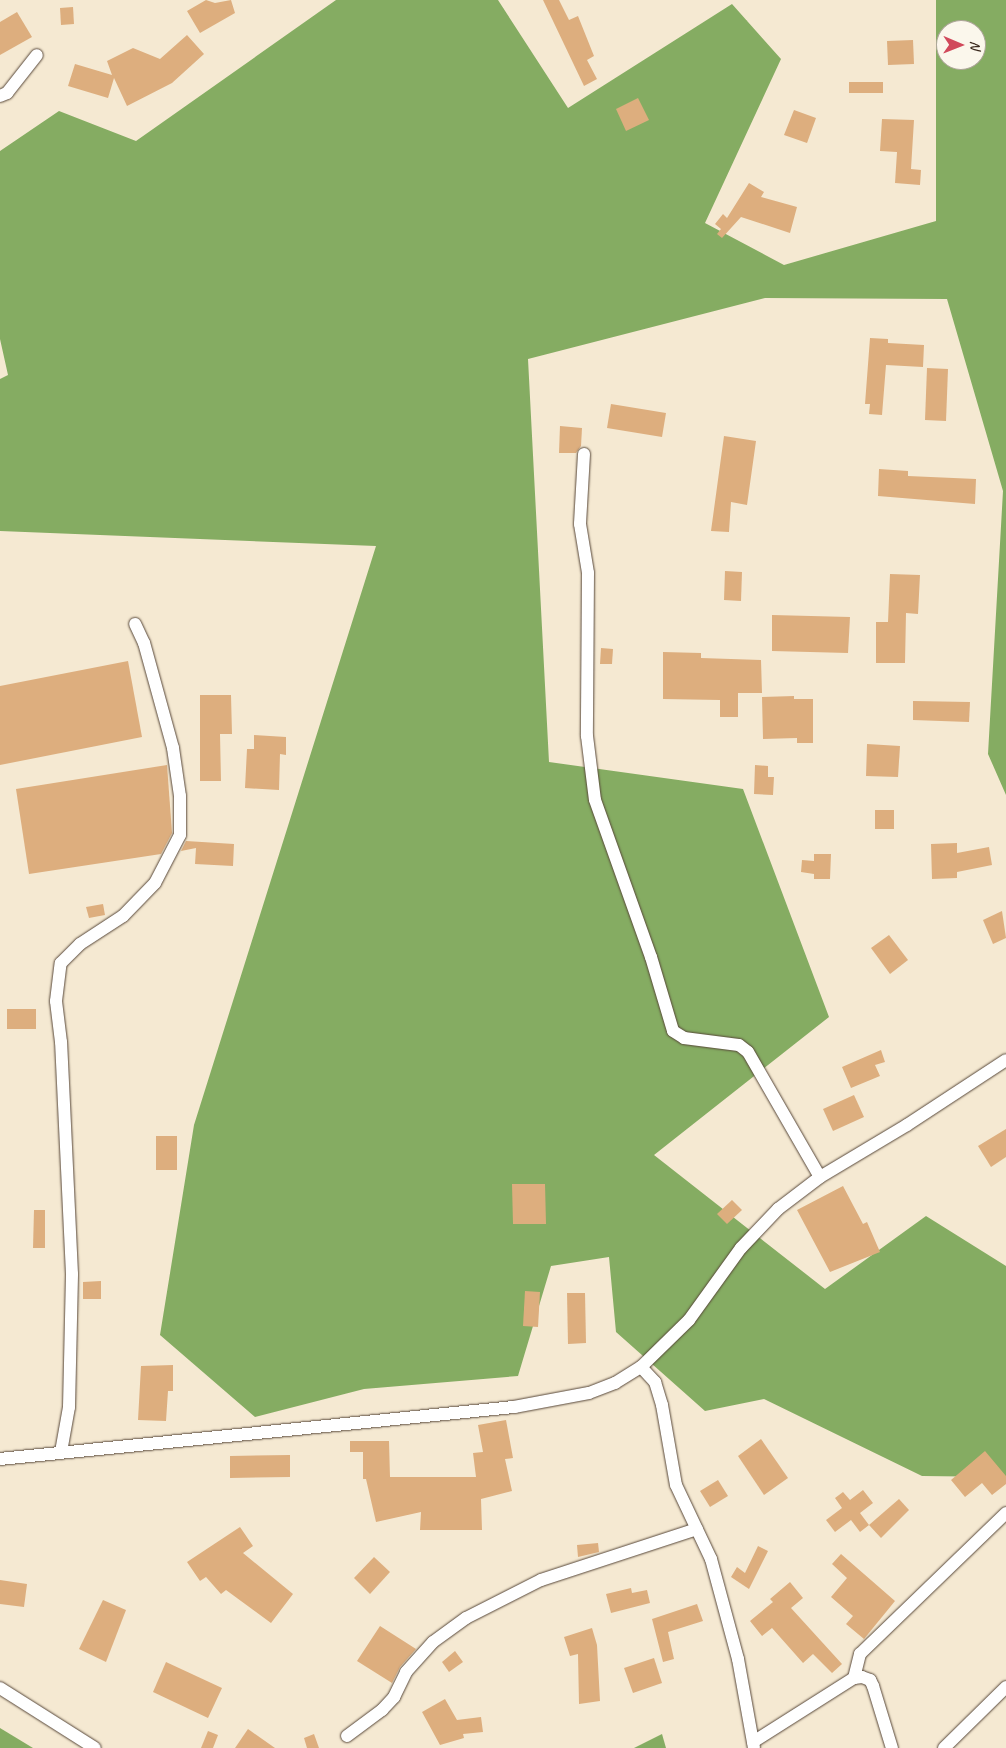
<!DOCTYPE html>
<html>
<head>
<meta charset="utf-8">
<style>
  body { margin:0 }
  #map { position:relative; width:1006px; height:1748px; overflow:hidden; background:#f5e9d2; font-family:Caveat,sans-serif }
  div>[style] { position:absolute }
  .forest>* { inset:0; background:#85ac62 }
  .building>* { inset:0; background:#ddae7e }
  .roads { filter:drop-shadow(0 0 1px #574739) drop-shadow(0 0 1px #574739) }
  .street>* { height:12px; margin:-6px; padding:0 6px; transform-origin:6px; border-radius:6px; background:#fff }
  span { translate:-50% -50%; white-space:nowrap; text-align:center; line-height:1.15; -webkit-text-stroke:4.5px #fbf7ec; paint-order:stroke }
  .north { position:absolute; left:936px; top:20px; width:50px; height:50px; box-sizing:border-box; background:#fbf7ec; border:1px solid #aea59a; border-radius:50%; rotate:91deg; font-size:14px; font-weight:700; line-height:20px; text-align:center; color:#3b2a1e }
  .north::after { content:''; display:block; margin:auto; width:18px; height:22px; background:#d1495b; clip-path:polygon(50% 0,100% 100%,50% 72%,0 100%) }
</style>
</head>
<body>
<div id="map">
  <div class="forest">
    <div style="clip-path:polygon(evenodd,336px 0,498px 0,568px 108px,732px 4px,781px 59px,705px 223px,784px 265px,936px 221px,936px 0,1006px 0,1006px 795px,988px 754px,1003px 491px,947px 299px,765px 298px,528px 359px,549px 762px,743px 789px,829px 1017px,654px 1155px,825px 1289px,926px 1216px,1006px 1266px,1006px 1477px,922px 1476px,764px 1399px,705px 1411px,616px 1332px,609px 1257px,551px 1266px,518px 1376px,364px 1389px,255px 1417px,160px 1335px,194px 1125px,376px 546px,0 531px,0 379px,8px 375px,0 339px,0 151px,59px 111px,136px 141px,336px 0,946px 30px,976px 30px,976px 60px,946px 60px,946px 30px)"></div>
    <div style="clip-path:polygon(0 1728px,33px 1748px,0 1748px)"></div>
    <div style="clip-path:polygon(662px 1734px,666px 1748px,634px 1748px)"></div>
  </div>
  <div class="building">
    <div style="clip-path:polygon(206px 0,215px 3px,231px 0,235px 13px,200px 33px,187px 11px)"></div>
    <div style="clip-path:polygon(543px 0,559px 0,569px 20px,578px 16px,594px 56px,587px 60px,597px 79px,584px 86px)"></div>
    <div style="clip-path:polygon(73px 7px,74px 24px,61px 25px,60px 8px)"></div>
    <div style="clip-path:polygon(17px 12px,32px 37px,0 55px,0 22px)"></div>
    <div style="clip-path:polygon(187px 35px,204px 54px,172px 83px,127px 106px,114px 78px,108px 98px,68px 86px,75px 64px,112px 75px,107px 61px,133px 48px,160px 59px)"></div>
    <div style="clip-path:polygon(913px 40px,914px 64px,888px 65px,887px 41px)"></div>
    <div style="clip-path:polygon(849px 82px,883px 82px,883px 93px,849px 93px)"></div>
    <div style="clip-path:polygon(638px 98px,649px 120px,626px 131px,616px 109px)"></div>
    <div style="clip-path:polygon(794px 110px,816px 118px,807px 143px,784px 135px)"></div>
    <div style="clip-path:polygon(882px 119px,914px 120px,911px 169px,921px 170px,920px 185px,895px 183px,897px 152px,880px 151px)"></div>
    <div style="clip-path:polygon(749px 183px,764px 192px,761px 197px,797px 207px,790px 233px,741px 217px,722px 238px,717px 234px,721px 229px,715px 224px,723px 214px,727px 218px)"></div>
    <div style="clip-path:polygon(870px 338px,888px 339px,888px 343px,924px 345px,923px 367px,886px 365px,882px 415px,869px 414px,870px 404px,865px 404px)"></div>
    <div style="clip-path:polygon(927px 368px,948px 369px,946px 421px,925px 420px)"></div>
    <div style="clip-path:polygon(611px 404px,666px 413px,662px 437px,607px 428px)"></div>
    <div style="clip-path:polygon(560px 426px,582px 428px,581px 446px,576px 453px,559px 453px)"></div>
    <div style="clip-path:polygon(724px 436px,756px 441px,747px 505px,731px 502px,729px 532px,711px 531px)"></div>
    <div style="clip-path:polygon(879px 469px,908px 471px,908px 476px,976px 479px,975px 504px,878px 496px)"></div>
    <div style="clip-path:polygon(725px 571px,742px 572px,741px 601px,724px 600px)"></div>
    <div style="clip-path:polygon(890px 574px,920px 575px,918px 614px,906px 613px,905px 663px,876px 663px,876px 622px,888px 622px)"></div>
    <div style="clip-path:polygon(772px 615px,850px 617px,848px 653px,772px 651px)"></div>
    <div style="clip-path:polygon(601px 648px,613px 649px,612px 664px,600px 664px)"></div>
    <div style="clip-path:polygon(663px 652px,701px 653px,701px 658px,761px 660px,762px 693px,738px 693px,738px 717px,720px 717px,720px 700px,663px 699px)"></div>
    <div style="clip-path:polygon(128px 661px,142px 737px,0 765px,0 686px)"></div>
    <div style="clip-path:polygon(200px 695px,231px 695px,232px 734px,220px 734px,221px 781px,200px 781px)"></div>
    <div style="clip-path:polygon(794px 696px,794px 699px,813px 699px,813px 743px,797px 743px,797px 738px,763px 739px,762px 697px)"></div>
    <div style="clip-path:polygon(913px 701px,970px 702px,969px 722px,913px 720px)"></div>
    <div style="clip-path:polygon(254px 735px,286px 737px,286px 755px,280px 754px,279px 790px,245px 788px,247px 749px,254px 749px)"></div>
    <div style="clip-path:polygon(867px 744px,900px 746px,898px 777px,866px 776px)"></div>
    <div style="clip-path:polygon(167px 765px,172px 833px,161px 854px,29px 874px,16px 789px)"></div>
    <div style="clip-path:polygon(755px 765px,768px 766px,768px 777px,774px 777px,773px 795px,754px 794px)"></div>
    <div style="clip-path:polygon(875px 810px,894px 810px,894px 829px,875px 829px)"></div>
    <div style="clip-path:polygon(186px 841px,234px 844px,233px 866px,195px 864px,196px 848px,181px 851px)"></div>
    <div style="clip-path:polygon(957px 843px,957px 853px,989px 847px,992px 865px,957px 872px,957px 878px,932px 879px,931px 844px)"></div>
    <div style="clip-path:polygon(814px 854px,831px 854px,830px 879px,814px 879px,814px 874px,801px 872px,802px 860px,814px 861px)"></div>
    <div style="clip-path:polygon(103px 904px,105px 915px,89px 918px,86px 907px)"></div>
    <div style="clip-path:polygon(1002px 911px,1006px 938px,993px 944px,983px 920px)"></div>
    <div style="clip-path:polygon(889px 935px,908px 960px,890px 974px,871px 948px)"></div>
    <div style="clip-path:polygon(7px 1009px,36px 1009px,36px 1029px,7px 1029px)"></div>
    <div style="clip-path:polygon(881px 1050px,885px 1062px,875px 1065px,880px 1076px,851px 1088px,842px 1067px)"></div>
    <div style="clip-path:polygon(854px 1095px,864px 1117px,833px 1131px,823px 1109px)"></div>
    <div style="clip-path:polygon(1006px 1129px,1006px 1157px,991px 1167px,978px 1146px)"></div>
    <div style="clip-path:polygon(156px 1136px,177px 1136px,177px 1170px,156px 1170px)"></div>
    <div style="clip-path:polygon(512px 1184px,545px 1184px,546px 1224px,513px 1224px)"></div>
    <div style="clip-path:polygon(843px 1186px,863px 1224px,867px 1222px,880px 1252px,830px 1272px,797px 1210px)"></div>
    <div style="clip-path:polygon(732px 1200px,742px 1210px,727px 1224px,717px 1214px)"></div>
    <div style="clip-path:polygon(34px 1210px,45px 1210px,45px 1248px,33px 1248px)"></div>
    <div style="clip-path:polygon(101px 1281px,101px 1299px,83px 1299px,83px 1282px)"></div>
    <div style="clip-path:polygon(525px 1291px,540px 1292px,538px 1327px,523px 1326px)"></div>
    <div style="clip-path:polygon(567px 1293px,585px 1293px,586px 1343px,568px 1344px)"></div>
    <div style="clip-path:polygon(173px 1365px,173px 1391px,168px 1391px,166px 1421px,138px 1420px,141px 1366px)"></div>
    <div style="clip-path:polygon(506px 1420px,513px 1458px,505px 1459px,512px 1491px,481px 1499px,482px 1530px,420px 1530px,421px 1512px,376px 1522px,366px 1479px,363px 1479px,363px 1452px,350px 1452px,350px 1441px,389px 1441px,390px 1477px,476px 1477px,473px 1453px,483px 1452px,478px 1425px)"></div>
    <div style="clip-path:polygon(761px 1439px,788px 1478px,764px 1495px,738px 1456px)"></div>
    <div style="clip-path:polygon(985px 1451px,1006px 1476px,1006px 1484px,992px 1495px,982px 1483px,965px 1497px,951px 1480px)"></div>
    <div style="clip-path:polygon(290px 1455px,290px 1477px,230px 1478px,230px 1456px)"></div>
    <div style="clip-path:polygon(718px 1480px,728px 1496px,710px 1507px,700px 1491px)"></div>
    <div style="clip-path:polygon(863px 1490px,873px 1503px,860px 1513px,869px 1525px,860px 1532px,851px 1520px,835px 1532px,826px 1520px,842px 1508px,835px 1498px,843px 1492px,850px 1500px)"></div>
    <div style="clip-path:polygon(899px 1499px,909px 1510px,881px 1538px,869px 1525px)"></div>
    <div style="clip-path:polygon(240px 1527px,253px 1546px,243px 1553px,293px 1594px,271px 1623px,226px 1590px,221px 1594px,206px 1577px,200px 1581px,187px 1562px)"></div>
    <div style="clip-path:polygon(598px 1543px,599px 1552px,578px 1557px,577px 1545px)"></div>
    <div style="clip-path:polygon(758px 1546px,768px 1551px,749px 1589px,731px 1577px,737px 1567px,745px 1573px)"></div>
    <div style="clip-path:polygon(841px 1554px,895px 1601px,864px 1639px,846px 1624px,853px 1616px,831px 1597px,847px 1578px,832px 1564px)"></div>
    <div style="clip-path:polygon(374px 1557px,390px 1572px,370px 1594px,354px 1578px)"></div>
    <div style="clip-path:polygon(0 1580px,27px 1584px,24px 1607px,0 1604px)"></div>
    <div style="clip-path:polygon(790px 1582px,803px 1598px,791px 1608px,842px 1664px,832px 1673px,813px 1654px,803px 1663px,772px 1628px,762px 1636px,750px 1621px,773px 1602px,770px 1599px)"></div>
    <div style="clip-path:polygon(631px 1588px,632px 1593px,647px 1590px,650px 1603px,611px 1613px,606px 1594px)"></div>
    <div style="clip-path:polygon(103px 1600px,126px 1610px,106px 1662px,79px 1649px)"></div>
    <div style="clip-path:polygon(697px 1604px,703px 1621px,668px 1632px,674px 1659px,663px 1662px,652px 1619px)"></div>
    <div style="clip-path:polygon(380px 1626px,416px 1649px,400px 1667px,392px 1683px,357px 1661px)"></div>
    <div style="clip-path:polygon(592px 1628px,597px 1645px,600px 1701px,579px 1704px,578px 1654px,570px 1656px,564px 1637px)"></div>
    <div style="clip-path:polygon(455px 1651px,463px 1662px,449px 1672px,442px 1662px)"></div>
    <div style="clip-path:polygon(654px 1658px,662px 1683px,633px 1693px,624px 1668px)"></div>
    <div style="clip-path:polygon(166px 1662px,222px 1688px,208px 1718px,153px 1692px)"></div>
    <div style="clip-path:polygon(445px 1699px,457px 1720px,481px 1717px,483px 1732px,463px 1734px,464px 1738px,440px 1745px,422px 1712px)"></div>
    <div style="clip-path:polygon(248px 1729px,275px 1748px,235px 1748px)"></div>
    <div style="clip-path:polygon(208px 1731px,218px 1735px,213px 1748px,201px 1748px)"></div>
    <div style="clip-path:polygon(314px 1734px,319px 1748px,307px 1748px,304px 1738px)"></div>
  </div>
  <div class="roads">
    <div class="street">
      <div style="left:0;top:96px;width:8px;rotate:-23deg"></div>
      <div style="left:7px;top:93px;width:48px;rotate:-51.7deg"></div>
      <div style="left:584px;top:454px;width:70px;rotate:93.3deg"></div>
      <div style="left:580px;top:524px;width:50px;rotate:80.7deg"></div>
      <div style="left:588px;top:573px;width:163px;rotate:90.4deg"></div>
      <div style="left:587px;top:736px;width:64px;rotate:82.9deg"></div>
      <div style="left:595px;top:800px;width:167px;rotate:70.4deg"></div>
      <div style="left:651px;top:957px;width:77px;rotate:73.4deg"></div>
      <div style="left:673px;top:1031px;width:13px;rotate:32deg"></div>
      <div style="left:684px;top:1038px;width:55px;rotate:7.3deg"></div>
      <div style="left:739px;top:1045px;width:11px;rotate:38deg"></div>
      <div style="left:748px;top:1052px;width:144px;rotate:60.1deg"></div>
      <div style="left:641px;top:1367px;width:21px;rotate:47deg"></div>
      <div style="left:655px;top:1382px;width:24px;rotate:73deg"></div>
      <div style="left:662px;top:1405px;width:81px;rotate:80.1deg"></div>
      <div style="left:676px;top:1485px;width:82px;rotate:64.7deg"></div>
      <div style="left:711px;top:1559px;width:104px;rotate:74.9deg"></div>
      <div style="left:738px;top:1659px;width:90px;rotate:79.8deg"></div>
      <div style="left:61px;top:1452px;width:46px;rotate:-79.9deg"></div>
      <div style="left:69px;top:1407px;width:133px;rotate:-88.7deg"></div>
      <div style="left:72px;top:1274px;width:232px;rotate:-92.7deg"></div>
      <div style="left:61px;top:1042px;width:41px;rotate:-97deg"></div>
      <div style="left:56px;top:1001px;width:38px;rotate:-83deg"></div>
      <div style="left:61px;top:963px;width:27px;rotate:-45deg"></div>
      <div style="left:80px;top:944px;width:51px;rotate:-33.1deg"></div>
      <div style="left:123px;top:916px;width:46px;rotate:-45.9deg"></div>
      <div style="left:155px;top:883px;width:54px;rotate:-62.5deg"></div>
      <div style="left:180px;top:835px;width:39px;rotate:-90deg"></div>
      <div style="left:180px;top:796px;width:49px;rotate:-98.3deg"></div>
      <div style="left:173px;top:748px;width:109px;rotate:-105.4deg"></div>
      <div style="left:144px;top:643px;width:21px;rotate:-115deg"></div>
      <div style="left:0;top:1459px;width:517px;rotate:-5.78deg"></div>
      <div style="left:514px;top:1407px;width:76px;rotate:-10.6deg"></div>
      <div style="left:589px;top:1393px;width:28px;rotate:-21deg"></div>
      <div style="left:615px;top:1383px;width:31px;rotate:-32deg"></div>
      <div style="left:641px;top:1367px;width:67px;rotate:-44.4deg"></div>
      <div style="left:689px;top:1320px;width:89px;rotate:-54.2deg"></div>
      <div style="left:741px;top:1248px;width:54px;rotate:-46.5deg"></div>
      <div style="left:778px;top:1209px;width:53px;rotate:-37.3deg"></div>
      <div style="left:820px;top:1177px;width:101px;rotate:-30.9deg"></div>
      <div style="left:907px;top:1125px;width:118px;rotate:-33.3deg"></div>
      <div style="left:854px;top:1678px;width:25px;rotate:-76deg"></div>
      <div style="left:860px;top:1654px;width:203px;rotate:-44deg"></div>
      <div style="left:0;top:1688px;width:112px;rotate:32.3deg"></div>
      <div style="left:347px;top:1736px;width:44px;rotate:-36.6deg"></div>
      <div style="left:382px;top:1710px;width:18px;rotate:-47deg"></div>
      <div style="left:394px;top:1697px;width:28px;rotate:-64deg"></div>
      <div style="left:406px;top:1672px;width:40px;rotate:-48deg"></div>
      <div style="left:433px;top:1642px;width:41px;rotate:-36deg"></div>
      <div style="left:466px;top:1618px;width:84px;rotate:-26.9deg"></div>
      <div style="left:541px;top:1580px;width:164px;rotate:-18.1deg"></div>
      <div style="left:753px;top:1742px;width:120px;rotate:-32.4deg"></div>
      <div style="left:854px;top:1678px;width:8px;rotate:-7deg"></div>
      <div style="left:862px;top:1677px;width:9px;rotate:21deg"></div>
      <div style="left:870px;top:1680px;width:7px;rotate:63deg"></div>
      <div style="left:873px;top:1686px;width:65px;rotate:73deg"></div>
      <div style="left:944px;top:1748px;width:87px;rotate:-44.5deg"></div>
    </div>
  </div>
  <div class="north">N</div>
</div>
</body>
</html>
